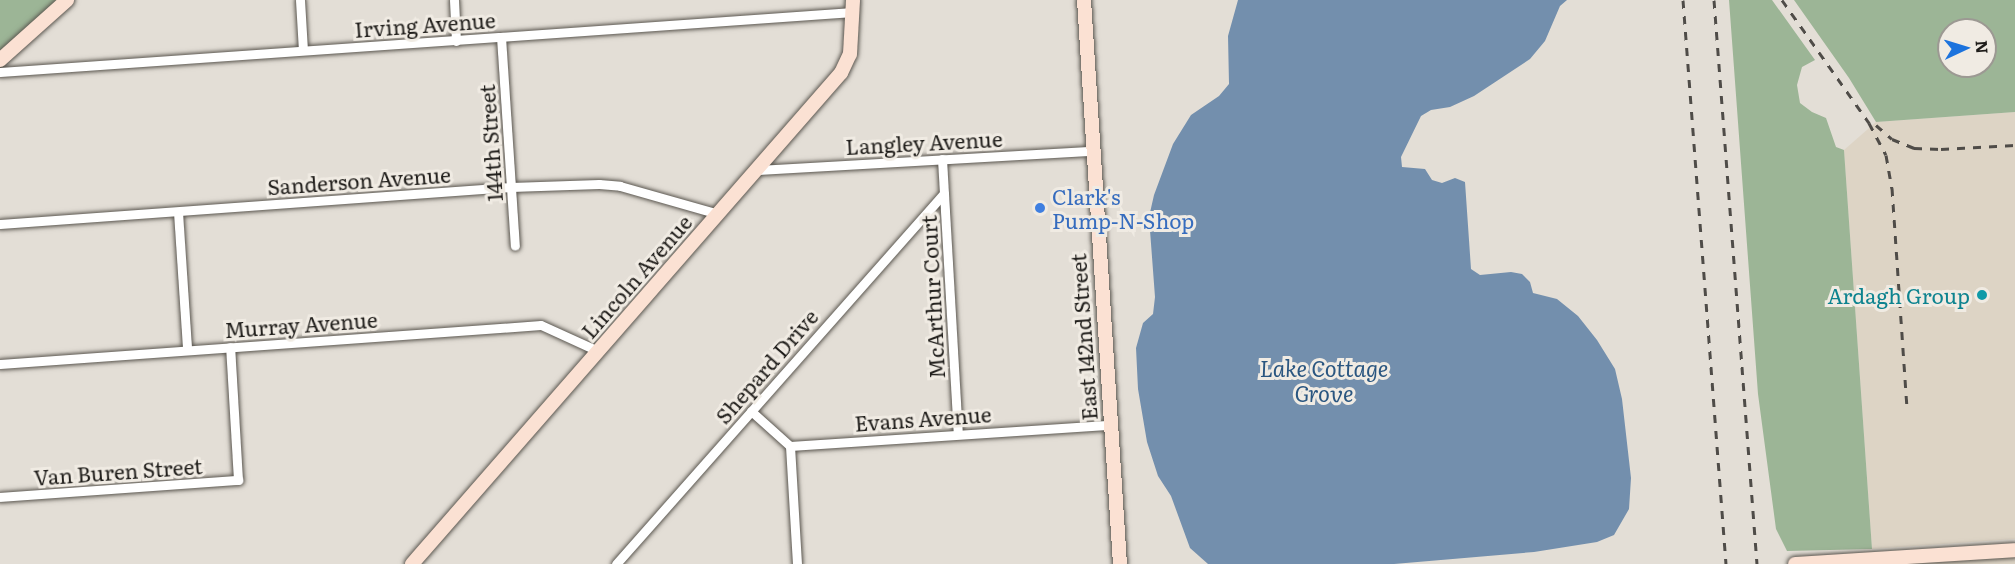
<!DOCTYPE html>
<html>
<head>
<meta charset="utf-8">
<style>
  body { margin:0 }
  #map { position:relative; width:2015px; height:564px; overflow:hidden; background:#e3ded6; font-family:Literata,serif }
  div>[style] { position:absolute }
  .built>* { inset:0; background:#ddd4c5 }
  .green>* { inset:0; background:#9cb596 }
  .water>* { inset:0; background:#738fad }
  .roads { filter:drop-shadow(0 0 2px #5b5750) drop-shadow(0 0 2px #5b5750) }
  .street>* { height:9px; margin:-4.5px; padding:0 4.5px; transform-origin:4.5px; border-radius:4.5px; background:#fff }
  .secondary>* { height:14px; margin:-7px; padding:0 7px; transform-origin:7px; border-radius:7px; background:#fbe1d3 }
  .rail>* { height:3px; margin-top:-1.5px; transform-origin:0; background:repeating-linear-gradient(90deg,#4f4c48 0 8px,transparent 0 16px) }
  .dots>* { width:16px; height:16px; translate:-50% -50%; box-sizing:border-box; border:3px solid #f0ebe3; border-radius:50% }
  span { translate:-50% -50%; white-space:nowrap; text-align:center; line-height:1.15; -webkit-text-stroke:6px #f0ebe3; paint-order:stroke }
  .street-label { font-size:21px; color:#1f1d1a }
  .shop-label { font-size:21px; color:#366cbe }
  .left { translate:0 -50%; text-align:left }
  .culture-label { font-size:21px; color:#0d838f }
  .right { translate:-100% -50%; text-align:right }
  .water-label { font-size:22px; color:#2a5680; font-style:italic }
  .north { position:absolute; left:1937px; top:18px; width:60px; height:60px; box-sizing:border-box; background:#f0ebe3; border:2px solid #9c9993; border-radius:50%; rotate:86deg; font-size:16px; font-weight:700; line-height:24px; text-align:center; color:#1f1d1a }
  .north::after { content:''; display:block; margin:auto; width:21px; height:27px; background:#1c73dd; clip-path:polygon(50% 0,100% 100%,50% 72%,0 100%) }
</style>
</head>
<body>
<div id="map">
  <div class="built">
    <div style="clip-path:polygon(2015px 112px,2015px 539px,1872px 549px,1844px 150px,1876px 122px)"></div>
    <div style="clip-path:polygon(2015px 556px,2015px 564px,1904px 564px)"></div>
  </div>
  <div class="green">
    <div style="clip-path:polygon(0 0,67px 0,0 61px)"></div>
    <div style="clip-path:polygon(1729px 0,1772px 0,1815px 60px,1802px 67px,1797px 85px,1800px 103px,1812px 112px,1826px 118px,1836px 147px,1844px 150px,1872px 549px,1787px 551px,1776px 529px,1758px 394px)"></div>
    <div style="clip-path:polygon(evenodd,1794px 0,2015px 0,2015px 112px,1876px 122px,1849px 78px,1794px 0,1949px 30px,1985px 30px,1985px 66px,1949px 66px,1949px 30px)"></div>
  </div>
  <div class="water">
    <div style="clip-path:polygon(1238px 0,1567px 0,1560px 6px,1545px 41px,1530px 59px,1474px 96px,1450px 107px,1431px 110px,1421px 116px,1401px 157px,1402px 167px,1425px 169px,1432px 180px,1442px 183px,1455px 178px,1465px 182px,1471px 269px,1480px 275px,1511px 272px,1522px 274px,1530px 282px,1533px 293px,1557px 299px,1578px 316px,1597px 340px,1615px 369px,1622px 399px,1631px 478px,1629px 509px,1614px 535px,1597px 542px,1534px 552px,1394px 564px,1208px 564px,1190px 548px,1171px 496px,1158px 476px,1147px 442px,1138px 389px,1136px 348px,1143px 323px,1153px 314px,1155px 297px,1149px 217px,1154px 195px,1173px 144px,1191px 115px,1219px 96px,1229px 84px,1228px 36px)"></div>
  </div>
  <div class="roads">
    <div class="street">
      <div style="left:300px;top:0;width:50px;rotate:86.6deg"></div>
      <div style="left:454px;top:0;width:41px;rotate:87.2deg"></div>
      <div style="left:501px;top:37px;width:209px;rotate:86.2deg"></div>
      <div style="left:0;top:72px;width:855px;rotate:-4.02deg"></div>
      <div style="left:942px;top:159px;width:274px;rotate:86.7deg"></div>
      <div style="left:758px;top:170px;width:335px;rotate:-3.3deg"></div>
      <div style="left:178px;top:212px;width:137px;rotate:86.2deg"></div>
      <div style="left:0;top:224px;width:512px;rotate:-4.14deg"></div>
      <div style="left:511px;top:187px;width:88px;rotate:-2deg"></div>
      <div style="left:599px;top:184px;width:21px;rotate:5deg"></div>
      <div style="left:620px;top:186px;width:102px;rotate:15.9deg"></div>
      <div style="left:0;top:364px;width:542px;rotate:-4.12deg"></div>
      <div style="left:541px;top:325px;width:63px;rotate:24.5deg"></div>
      <div style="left:751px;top:411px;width:52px;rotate:41.9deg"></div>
      <div style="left:790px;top:446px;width:321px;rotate:-3.8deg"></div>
      <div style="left:790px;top:446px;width:118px;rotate:86.6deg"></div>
      <div style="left:0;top:497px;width:239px;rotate:-4.1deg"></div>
      <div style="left:238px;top:480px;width:133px;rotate:-93.4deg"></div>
      <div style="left:616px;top:564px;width:495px;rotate:-48.5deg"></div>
    </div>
    <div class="secondary">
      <div style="left:1084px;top:0;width:565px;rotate:86.35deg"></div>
      <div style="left:0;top:60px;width:90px;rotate:-41.8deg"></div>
      <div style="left:412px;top:564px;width:652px;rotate:-48.86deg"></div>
      <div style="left:841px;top:73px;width:21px;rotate:-65deg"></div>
      <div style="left:850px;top:54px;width:54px;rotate:-86.8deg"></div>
      <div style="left:1795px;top:564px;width:220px;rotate:-3.6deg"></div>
    </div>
  </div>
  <div class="rail">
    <div style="left:1683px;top:0;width:566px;rotate:85.64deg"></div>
    <div style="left:1714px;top:0;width:566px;rotate:85.64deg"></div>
    <div style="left:1782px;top:0;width:151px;rotate:54.7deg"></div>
    <div style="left:1869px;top:123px;width:36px;rotate:62deg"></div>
    <div style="left:1886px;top:155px;width:34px;rotate:80deg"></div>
    <div style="left:1892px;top:188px;width:223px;rotate:86.1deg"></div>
    <div style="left:1876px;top:125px;width:21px;rotate:41deg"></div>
    <div style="left:1892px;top:139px;width:24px;rotate:22deg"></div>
    <div style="left:1914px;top:148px;width:27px;rotate:2deg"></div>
    <div style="left:1941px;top:149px;width:74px;rotate:-3.1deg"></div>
  </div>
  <div class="dots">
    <div style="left:1040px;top:208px;background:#3f7fe0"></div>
    <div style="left:1982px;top:295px;background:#0f9aa8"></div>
  </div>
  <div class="street-label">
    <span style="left:425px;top:24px;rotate:-4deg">Irving Avenue</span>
    <span style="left:924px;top:142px;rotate:-3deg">Langley Avenue</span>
    <span style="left:490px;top:143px;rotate:-94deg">144th Street</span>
    <span style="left:359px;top:180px;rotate:-4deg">Sanderson Avenue</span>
    <span style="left:636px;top:276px;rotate:-49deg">Lincoln Avenue</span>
    <span style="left:932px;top:297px;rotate:-93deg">McArthur Court</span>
    <span style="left:301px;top:324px;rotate:-4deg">Murray Avenue</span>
    <span style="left:1083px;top:337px;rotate:-94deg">East 142nd Street</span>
    <span style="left:766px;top:366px;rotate:-49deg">Shepard Drive</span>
    <span style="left:923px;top:418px;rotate:-4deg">Evans Avenue</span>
    <span style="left:118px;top:471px;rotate:-4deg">Van Buren Street</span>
  </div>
  <div class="shop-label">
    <span class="left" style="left:1052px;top:208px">Clark's<br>Pump-N-Shop</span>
  </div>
  <div class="culture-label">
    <span class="right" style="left:1970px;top:295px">Ardagh Group</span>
  </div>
  <div class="water-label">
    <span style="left:1324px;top:380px">Lake Cottage<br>Grove</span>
  </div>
  <div class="north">N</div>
</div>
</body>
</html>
